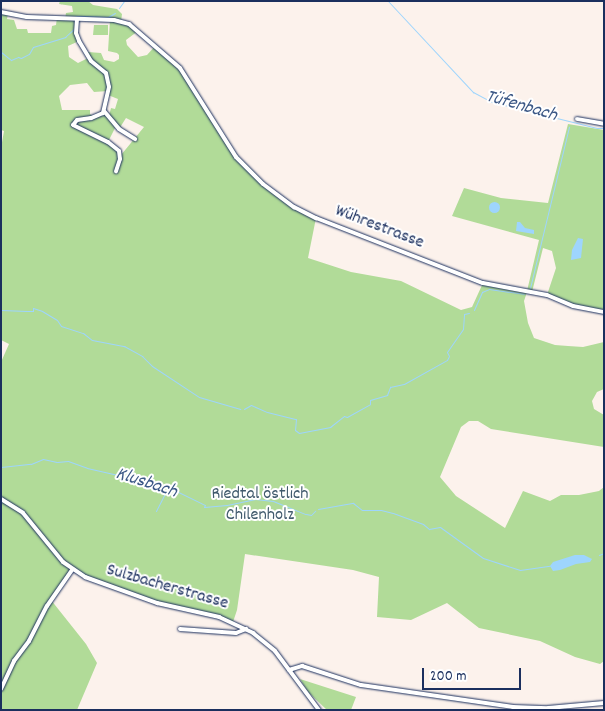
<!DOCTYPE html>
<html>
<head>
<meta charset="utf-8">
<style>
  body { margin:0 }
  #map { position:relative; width:605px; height:711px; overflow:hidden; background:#fcf2ec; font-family:Dekko,sans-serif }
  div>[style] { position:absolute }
  .green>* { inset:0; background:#b1db98 }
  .water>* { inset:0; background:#9ed5fd }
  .round { border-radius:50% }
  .stream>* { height:1px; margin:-0.5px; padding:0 0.5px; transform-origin:0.5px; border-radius:0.5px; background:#9ed5fd }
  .roads { filter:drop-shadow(0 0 1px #1b2f5e) drop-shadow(0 0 1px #1b2f5e) }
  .minor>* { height:4px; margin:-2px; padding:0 2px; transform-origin:2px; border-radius:2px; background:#fff }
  span { translate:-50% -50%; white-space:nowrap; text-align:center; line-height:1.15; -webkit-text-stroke:4px #fff; paint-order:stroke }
  .street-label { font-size:18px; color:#1b2f5e }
  .park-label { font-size:18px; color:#405a6c }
  .water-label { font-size:19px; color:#3c5886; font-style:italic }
  .frame { position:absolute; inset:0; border:2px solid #1b2f5e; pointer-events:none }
  .scale { position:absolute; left:422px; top:668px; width:99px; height:22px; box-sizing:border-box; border:2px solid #1b2f5e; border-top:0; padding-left:6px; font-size:15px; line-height:18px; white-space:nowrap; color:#1b2f5e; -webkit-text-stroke:4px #fff; paint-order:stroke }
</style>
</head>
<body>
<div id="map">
  <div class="green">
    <div style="clip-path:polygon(evenodd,60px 1px,88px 1px,93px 5px,117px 9px,122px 14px,121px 22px,138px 31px,126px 40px,127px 45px,138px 57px,147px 55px,156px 45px,180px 68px,228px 146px,279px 197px,316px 218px,308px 258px,351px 272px,401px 281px,461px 310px,472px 307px,483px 283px,527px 291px,539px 240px,452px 216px,464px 188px,501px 198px,548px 203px,568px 124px,604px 130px,604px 312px,581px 308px,547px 295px,556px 268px,552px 251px,543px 248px,532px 292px,527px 292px,524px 301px,528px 323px,534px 338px,555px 345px,568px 346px,583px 347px,604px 342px,604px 389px,597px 392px,592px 401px,594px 409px,604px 415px,604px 447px,491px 429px,478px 421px,469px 421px,461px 427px,440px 477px,456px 496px,505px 528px,523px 491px,550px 501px,561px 495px,579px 495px,599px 491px,604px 487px,604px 661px,600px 664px,575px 657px,540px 641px,479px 628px,447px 603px,411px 620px,377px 617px,379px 577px,353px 570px,245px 554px,237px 610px,233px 622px,133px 595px,72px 570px,51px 600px,86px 644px,97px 663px,77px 710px,1px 710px,1px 362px,9px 344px,1px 340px,1px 148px,4px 131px,1px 130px,1px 12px,8px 14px,7px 19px,14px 20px,17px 29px,27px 29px,28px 33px,51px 33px,52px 26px,56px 25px,57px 18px,65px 19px,66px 13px,73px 12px,72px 6px,59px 4px,60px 1px,77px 19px,110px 20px,108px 51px,117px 53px,119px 55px,119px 59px,114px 62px,104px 60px,101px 53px,88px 52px,86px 53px,88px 58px,78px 63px,69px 57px,68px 46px,79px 41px,76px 28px,77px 19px,60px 1px,87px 83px,94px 92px,108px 91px,108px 95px,118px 99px,115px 109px,111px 108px,109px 116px,102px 113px,95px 117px,90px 114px,90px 110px,62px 110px,59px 96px,70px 85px,87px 83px,60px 1px,126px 118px,144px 127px,121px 155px,108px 142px,116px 126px,119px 129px,126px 118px)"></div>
    <div style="clip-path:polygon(94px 25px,108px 25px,108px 35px,93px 35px)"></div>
    <div style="clip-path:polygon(300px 679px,356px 697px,351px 710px,327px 710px,308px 692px)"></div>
  </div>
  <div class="water">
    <div class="round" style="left:488.5px;top:201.5px;width:11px;height:11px"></div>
    <div style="clip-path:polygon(517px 222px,520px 222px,525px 228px,534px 230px,534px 234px,516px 231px)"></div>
    <div style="clip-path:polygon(578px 238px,583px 239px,581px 258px,571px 260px,572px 250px)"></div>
    <div style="clip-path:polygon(575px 555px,584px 555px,592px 559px,590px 562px,576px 564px,560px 570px,553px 571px,550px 566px,553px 562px)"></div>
  </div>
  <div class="stream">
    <div style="left:388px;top:1px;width:125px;rotate:47deg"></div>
    <div style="left:473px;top:92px;width:21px;rotate:28deg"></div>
    <div style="left:492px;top:102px;width:108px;rotate:13.9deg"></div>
    <div style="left:597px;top:128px;width:7px"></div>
    <div style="left:119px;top:8px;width:9px;rotate:-54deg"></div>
    <div style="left:76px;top:16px;width:32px;rotate:2deg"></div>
    <div style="left:108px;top:17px;width:8px;rotate:-30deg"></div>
    <div style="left:1px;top:52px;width:13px;rotate:39deg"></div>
    <div style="left:11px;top:60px;width:8px;rotate:-23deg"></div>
    <div style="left:18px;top:57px;width:3px;rotate:18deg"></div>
    <div style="left:21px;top:58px;width:9px;rotate:-27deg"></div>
    <div style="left:29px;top:54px;width:8px;rotate:-60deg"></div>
    <div style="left:33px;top:47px;width:34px;rotate:-17deg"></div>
    <div style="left:65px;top:37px;width:12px;rotate:-42deg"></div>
    <div style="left:530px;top:288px;width:166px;rotate:-76.4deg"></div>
    <div style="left:1px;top:310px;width:26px;rotate:2deg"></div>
    <div style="left:27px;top:311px;width:6px"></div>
    <div style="left:33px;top:311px;width:3px;rotate:-90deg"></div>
    <div style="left:33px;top:308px;width:9px;rotate:18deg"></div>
    <div style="left:42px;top:311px;width:17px;rotate:31deg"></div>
    <div style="left:57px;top:320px;width:7px;rotate:56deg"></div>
    <div style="left:61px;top:326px;width:23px;rotate:18deg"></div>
    <div style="left:83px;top:333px;width:11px;rotate:38deg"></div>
    <div style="left:92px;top:340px;width:33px;rotate:11deg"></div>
    <div style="left:124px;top:346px;width:21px;rotate:29deg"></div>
    <div style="left:142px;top:356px;width:14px;rotate:45deg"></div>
    <div style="left:152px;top:366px;width:56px;rotate:33.4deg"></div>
    <div style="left:199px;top:397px;width:43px;rotate:16.3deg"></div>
    <div style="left:474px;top:310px;width:20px;rotate:-66deg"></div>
    <div style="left:482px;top:292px;width:8px;rotate:-23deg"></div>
    <div style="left:489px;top:289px;width:35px;rotate:8deg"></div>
    <div style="left:244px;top:409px;width:8px;rotate:-30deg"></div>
    <div style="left:251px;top:405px;width:17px;rotate:24deg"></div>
    <div style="left:267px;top:412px;width:30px;rotate:14deg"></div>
    <div style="left:296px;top:419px;width:11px;rotate:95deg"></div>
    <div style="left:295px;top:430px;width:5px;rotate:37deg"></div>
    <div style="left:299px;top:433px;width:32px;rotate:-11deg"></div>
    <div style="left:330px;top:427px;width:18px;rotate:-38deg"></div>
    <div style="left:344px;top:416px;width:3px;rotate:18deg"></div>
    <div style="left:347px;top:417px;width:26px;rotate:-29deg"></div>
    <div style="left:370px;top:404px;width:4px;rotate:-90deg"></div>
    <div style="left:370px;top:400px;width:18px;rotate:-16deg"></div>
    <div style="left:387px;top:395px;width:9px;rotate:-69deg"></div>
    <div style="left:390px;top:387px;width:14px;rotate:-12deg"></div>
    <div style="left:404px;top:384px;width:49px;rotate:-29.2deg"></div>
    <div style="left:447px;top:360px;width:4px;rotate:-63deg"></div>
    <div style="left:449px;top:356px;width:4px;rotate:-117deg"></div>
    <div style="left:447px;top:352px;width:28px;rotate:-55deg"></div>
    <div style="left:463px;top:329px;width:15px;rotate:-86deg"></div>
    <div style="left:464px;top:314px;width:5px;rotate:-11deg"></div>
    <div style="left:1px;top:467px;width:30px;rotate:-6deg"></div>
    <div style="left:31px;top:464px;width:13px;rotate:-23deg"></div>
    <div style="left:43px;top:459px;width:14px;rotate:12deg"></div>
    <div style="left:57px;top:462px;width:11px;rotate:-5deg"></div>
    <div style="left:68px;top:461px;width:20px;rotate:20deg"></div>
    <div style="left:87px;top:468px;width:81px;rotate:12.8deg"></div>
    <div style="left:166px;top:486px;width:43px;rotate:26deg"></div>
    <div style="left:205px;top:505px;width:2px;rotate:117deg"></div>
    <div style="left:204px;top:507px;width:23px;rotate:-5deg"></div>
    <div style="left:227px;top:505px;width:29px;rotate:-12deg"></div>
    <div style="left:255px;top:499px;width:18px;rotate:6deg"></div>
    <div style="left:273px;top:501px;width:35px;rotate:22deg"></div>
    <div style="left:306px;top:514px;width:5px;rotate:11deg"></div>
    <div style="left:311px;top:515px;width:6px;rotate:-45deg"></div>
    <div style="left:318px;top:509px;width:36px;rotate:-10deg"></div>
    <div style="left:353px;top:503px;width:11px;rotate:38deg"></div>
    <div style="left:362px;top:510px;width:19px"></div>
    <div style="left:381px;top:510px;width:12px;rotate:14deg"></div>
    <div style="left:393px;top:513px;width:32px;rotate:20deg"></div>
    <div style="left:423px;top:524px;width:8px;rotate:40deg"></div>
    <div style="left:429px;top:529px;width:11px;rotate:-10deg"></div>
    <div style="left:440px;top:527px;width:53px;rotate:35.8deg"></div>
    <div style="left:483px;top:558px;width:39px;rotate:18deg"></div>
    <div style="left:520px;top:570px;width:30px;rotate:-8deg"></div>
    <div style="left:156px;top:511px;width:27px;rotate:-63deg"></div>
    <div style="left:599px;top:555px;width:5px;rotate:-22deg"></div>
  </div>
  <div class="roads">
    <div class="minor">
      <div style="left:1px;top:12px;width:26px;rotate:11deg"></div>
      <div style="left:27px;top:17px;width:87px;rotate:2deg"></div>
      <div style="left:114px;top:20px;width:16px;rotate:15deg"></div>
      <div style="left:129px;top:24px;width:67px;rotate:40.8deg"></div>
      <div style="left:180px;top:68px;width:105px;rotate:57.8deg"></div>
      <div style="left:236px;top:157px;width:38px;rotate:45deg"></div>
      <div style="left:263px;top:184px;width:39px;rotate:37deg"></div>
      <div style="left:294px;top:207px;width:25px;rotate:27deg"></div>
      <div style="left:316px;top:218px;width:179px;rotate:21.3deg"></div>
      <div style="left:483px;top:283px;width:65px;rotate:10.6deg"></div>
      <div style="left:547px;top:295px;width:28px;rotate:23deg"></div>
      <div style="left:573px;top:306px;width:32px;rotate:11deg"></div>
      <div style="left:77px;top:19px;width:14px;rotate:94deg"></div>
      <div style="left:76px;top:33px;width:9px;rotate:69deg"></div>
      <div style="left:79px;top:41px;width:23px;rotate:59deg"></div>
      <div style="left:91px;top:61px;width:19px;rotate:39deg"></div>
      <div style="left:106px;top:73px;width:14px;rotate:78deg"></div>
      <div style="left:109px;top:87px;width:27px;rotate:103deg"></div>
      <div style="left:103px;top:113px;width:13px;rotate:157deg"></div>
      <div style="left:91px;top:118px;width:14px;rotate:172deg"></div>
      <div style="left:77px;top:120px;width:6px;rotate:129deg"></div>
      <div style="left:73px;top:125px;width:39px;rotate:26deg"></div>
      <div style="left:108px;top:142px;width:14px;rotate:39deg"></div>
      <div style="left:119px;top:151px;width:8px;rotate:83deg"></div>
      <div style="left:120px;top:159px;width:13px;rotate:108deg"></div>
      <div style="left:104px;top:111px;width:23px;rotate:50deg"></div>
      <div style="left:119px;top:129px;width:19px;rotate:32deg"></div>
      <div style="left:577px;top:119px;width:27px;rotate:10deg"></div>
      <div style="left:1px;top:499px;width:26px;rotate:32deg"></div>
      <div style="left:23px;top:513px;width:63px;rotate:50.8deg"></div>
      <div style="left:63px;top:562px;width:27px;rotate:34deg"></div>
      <div style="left:85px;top:577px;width:77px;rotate:19.9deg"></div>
      <div style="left:157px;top:603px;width:64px;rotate:12.7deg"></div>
      <div style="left:219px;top:617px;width:38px;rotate:25deg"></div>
      <div style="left:253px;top:633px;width:28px;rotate:39deg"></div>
      <div style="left:275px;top:651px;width:74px;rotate:53.3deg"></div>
      <div style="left:180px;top:629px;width:56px;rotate:4.1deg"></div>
      <div style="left:236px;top:633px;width:11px;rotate:-22deg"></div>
      <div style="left:289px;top:670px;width:14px;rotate:-17deg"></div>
      <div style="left:302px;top:666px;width:62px;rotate:17.9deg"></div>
      <div style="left:361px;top:685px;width:154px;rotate:8.2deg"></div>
      <div style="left:513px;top:707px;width:35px;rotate:2deg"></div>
      <div style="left:548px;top:708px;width:56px;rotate:-5.1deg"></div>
      <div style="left:1px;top:689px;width:31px;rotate:-65deg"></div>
      <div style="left:14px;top:661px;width:25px;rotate:-53deg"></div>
      <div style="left:29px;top:641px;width:39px;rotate:-63deg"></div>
      <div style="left:47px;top:606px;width:44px;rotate:-55.2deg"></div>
    </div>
  </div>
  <div class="street-label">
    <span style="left:379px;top:228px;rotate:21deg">Wührestrasse</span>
    <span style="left:167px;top:588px;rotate:16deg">Sulzbacherstrasse</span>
  </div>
  <div class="park-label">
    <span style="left:260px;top:506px">Riedtal östlich<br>Chilenholz</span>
  </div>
  <div class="water-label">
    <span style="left:521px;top:107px;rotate:16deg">Tüfenbach</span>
    <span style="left:146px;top:484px;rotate:18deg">Klusbach</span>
  </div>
  <div class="frame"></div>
  <div class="scale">200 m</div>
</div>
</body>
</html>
